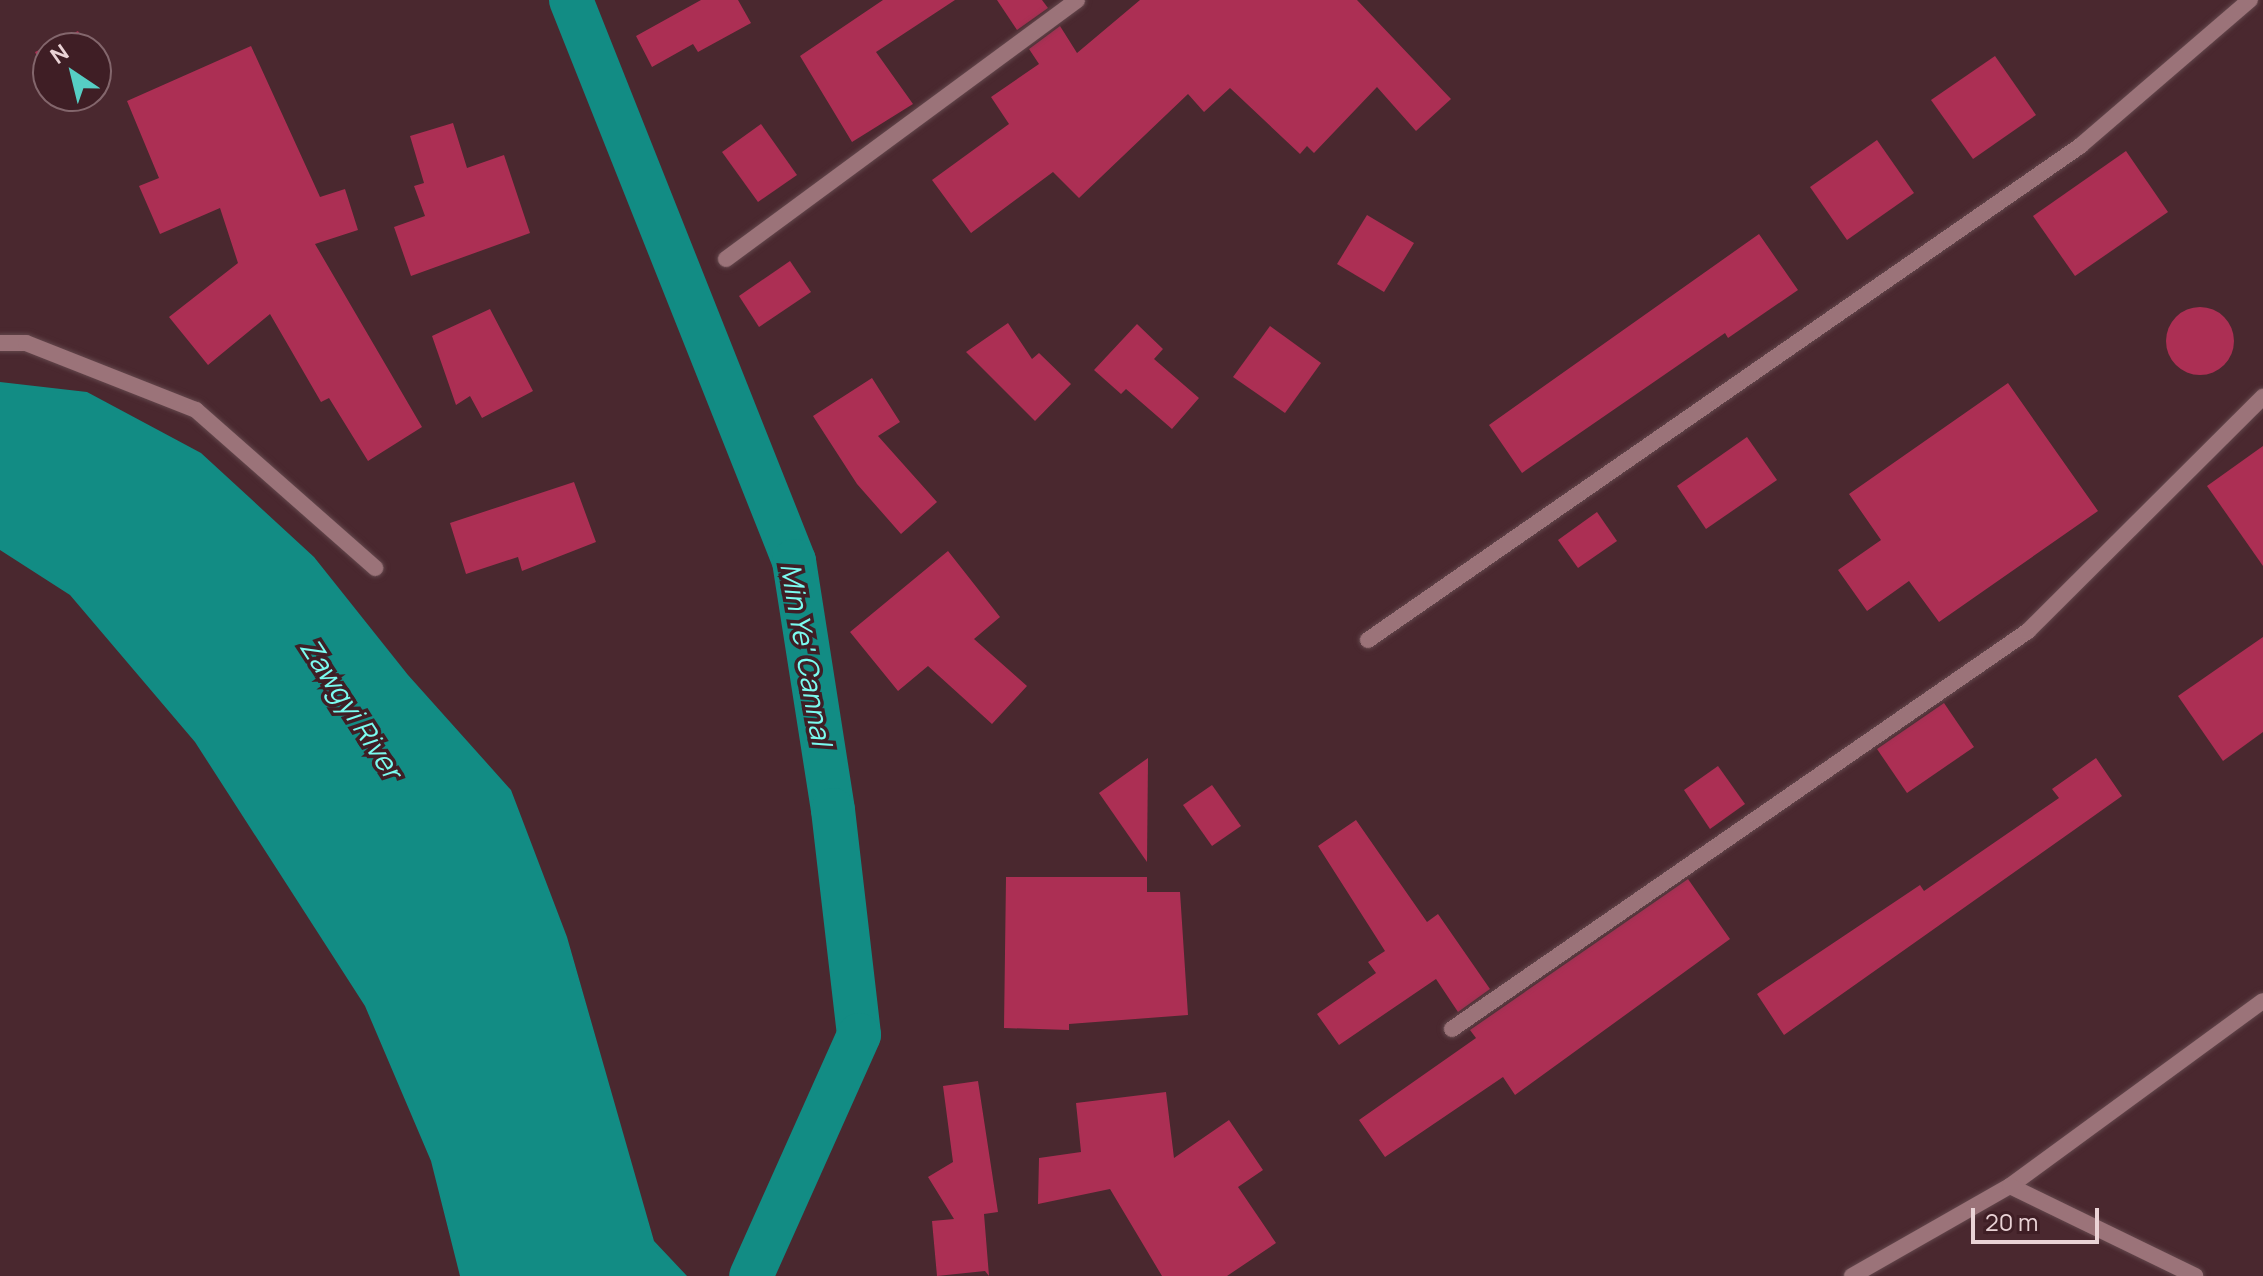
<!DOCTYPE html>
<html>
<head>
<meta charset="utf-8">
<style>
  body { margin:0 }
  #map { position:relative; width:2263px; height:1276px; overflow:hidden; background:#4a282f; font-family:Manrope,sans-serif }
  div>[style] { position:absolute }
  .water>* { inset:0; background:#128c84 }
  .canal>* { height:44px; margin:-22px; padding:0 22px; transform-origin:22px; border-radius:22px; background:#128c84 }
  .building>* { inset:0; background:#ac2f54 }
  .round { border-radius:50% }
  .roads { filter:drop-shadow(0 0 2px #63474c) drop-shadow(0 0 2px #63474c) }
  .lane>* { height:16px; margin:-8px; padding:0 8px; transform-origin:8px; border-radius:8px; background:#9b7379 }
  .street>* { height:16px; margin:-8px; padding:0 8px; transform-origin:8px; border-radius:8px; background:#9b7379 }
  span { translate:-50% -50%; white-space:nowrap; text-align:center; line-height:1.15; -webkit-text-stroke:7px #3f1e25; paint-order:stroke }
  .water-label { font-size:28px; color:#7bfbf0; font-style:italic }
  .north { position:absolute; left:32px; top:32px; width:80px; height:80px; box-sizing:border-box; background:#3f1e25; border:2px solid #83666c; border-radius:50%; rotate:325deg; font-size:22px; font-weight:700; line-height:32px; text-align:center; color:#ead3d6 }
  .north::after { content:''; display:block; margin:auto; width:28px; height:36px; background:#56cec4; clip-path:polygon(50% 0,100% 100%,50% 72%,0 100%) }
  .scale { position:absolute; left:1971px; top:1208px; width:128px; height:36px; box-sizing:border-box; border:4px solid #ead3d6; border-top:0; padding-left:10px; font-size:24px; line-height:28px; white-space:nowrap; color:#ead3d6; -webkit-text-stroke:6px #3f1e25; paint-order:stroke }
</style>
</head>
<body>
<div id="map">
  <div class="water">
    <div style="clip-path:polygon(0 382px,87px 392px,201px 453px,314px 557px,408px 675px,511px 790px,567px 937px,654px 1241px,687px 1276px,460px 1276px,431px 1161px,365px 1006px,195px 742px,70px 595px,0 550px)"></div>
  </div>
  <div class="canal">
    <div style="left:571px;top:0;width:604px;rotate:68.32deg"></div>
    <div style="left:794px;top:561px;width:252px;rotate:81.1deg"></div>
    <div style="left:833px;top:810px;width:226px;rotate:83.4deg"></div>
    <div style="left:859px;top:1035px;width:264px;rotate:114.1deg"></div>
  </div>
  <div class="building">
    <div style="clip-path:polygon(701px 0,738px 0,751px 23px,698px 52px,693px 44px,652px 67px,636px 36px)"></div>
    <div style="clip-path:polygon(883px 0,955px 0,876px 52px,913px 104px,852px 142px,800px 56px)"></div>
    <div style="clip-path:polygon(997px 0,1042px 0,1048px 8px,1017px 30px)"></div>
    <div style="clip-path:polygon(1140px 0,1357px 0,1451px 99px,1416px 131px,1377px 87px,1314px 153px,1307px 146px,1300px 154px,1230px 88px,1204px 112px,1188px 94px,1079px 198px,1053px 172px,971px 233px,932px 180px,1009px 124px,991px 97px,1039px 64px,1029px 49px,1060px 26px,1077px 53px)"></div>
    <div style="clip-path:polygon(78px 31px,87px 48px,48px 48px,48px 79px,35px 52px)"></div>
    <div style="clip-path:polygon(251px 46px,320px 197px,345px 189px,358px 230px,315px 244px,422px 427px,368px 461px,329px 398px,321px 402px,270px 314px,208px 365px,169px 317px,238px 263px,220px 208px,160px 234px,139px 186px,159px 178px,127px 101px)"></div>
    <div style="clip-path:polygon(1995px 56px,2036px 115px,1973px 159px,1931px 100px)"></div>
    <div style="clip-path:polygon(453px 123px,467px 168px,504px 155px,530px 233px,411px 276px,394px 227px,425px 216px,414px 186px,424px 183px,410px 136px)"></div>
    <div style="clip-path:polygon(761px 124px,797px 175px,758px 202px,722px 152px)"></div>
    <div style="clip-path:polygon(1877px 140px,1914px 193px,1847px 240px,1810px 187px)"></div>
    <div style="clip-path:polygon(2126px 151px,2168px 212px,2075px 276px,2033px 216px)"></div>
    <div style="clip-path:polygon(1367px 215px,1414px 243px,1384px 292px,1337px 264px)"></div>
    <div style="clip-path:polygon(1759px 234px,1798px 290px,1728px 338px,1725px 333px,1522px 473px,1489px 425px)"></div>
    <div style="clip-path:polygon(790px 261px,811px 292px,759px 327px,739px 296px)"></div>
    <div class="round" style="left:2166px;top:307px;width:68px;height:68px"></div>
    <div style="clip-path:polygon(490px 309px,533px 391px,482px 418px,470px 396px,456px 405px,432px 336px)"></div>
    <div style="clip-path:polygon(1008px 323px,1032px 359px,1039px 353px,1071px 384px,1035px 421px,966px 352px)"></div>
    <div style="clip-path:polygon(1137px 324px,1163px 349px,1154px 359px,1199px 398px,1172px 429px,1126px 389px,1121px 394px,1094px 370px)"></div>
    <div style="clip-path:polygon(1270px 326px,1321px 363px,1285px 413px,1233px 377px)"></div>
    <div style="clip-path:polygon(872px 378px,900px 422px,878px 436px,937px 502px,901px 534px,857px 484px,813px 416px)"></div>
    <div style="clip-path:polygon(2008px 383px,2098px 511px,1939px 622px,1909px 581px,1867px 611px,1838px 570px,1881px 540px,1849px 494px)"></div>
    <div style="clip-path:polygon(1747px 437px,1777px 480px,1706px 529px,1677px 486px)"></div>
    <div style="clip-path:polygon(2263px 446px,2263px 566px,2207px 486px)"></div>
    <div style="clip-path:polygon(574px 482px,596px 542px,522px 571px,518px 557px,466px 574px,450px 523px)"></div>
    <div style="clip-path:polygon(1597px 512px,1617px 541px,1578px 568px,1558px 540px)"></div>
    <div style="clip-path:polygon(948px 551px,1000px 617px,974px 639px,1027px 686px,992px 724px,928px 666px,898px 691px,850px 632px)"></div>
    <div style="clip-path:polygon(2263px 637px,2263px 732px,2223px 761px,2178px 696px)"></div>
    <div style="clip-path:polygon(1944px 703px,1974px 747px,1907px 793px,1877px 749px)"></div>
    <div style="clip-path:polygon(1148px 758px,1147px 862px,1099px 793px)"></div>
    <div style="clip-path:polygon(2096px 758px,2122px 796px,1784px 1035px,1757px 994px,1920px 885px,1924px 891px,2059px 798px,2052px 789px)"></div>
    <div style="clip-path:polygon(1718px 766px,1745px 804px,1710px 829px,1684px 790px)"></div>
    <div style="clip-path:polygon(1212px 785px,1241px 826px,1212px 846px,1183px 805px)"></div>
    <div style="clip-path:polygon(1356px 820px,1427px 922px,1438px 914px,1490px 989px,1458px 1012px,1436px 979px,1339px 1045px,1317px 1014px,1376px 973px,1368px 962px,1385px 951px,1318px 846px)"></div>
    <div style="clip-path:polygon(1006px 877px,1147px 877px,1147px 892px,1180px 892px,1188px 1015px,1069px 1024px,1069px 1030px,1004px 1028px)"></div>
    <div style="clip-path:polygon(1688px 879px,1730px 939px,1515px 1095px,1503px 1077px,1385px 1157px,1359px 1120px,1476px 1038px,1470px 1030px)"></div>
    <div style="clip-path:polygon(978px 1081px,998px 1212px,984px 1214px,989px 1276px,985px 1271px,937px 1276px,932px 1221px,954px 1219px,928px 1177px,953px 1162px,943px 1086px)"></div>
    <div style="clip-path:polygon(1166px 1092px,1174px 1158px,1229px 1120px,1263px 1170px,1238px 1187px,1276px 1243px,1227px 1276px,1162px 1276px,1110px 1189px,1038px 1204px,1039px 1158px,1081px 1152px,1076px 1103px)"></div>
  </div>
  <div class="roads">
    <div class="lane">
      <div style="left:1368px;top:640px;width:867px;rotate:-34.75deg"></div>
      <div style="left:2080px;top:146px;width:224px;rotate:-40.7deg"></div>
      <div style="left:1452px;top:1029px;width:700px;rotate:-34.64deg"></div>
      <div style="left:2028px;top:631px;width:332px;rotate:-44.9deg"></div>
      <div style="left:1852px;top:1276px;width:182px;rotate:-29.7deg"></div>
      <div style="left:2010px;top:1186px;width:313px;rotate:-36.2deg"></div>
    </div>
    <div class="street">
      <div style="left:726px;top:259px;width:436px;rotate:-36.4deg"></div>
      <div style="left:0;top:343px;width:26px"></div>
      <div style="left:26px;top:343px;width:183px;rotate:21.5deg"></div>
      <div style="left:196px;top:410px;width:239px;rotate:41.4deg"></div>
      <div style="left:2010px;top:1186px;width:206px;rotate:25.9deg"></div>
    </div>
  </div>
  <div class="water-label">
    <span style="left:807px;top:654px;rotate:80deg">Min Ye' Cannal</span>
    <span style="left:352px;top:708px;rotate:57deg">Zawgyi River</span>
  </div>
  <div class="north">N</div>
  <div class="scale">20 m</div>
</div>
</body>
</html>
